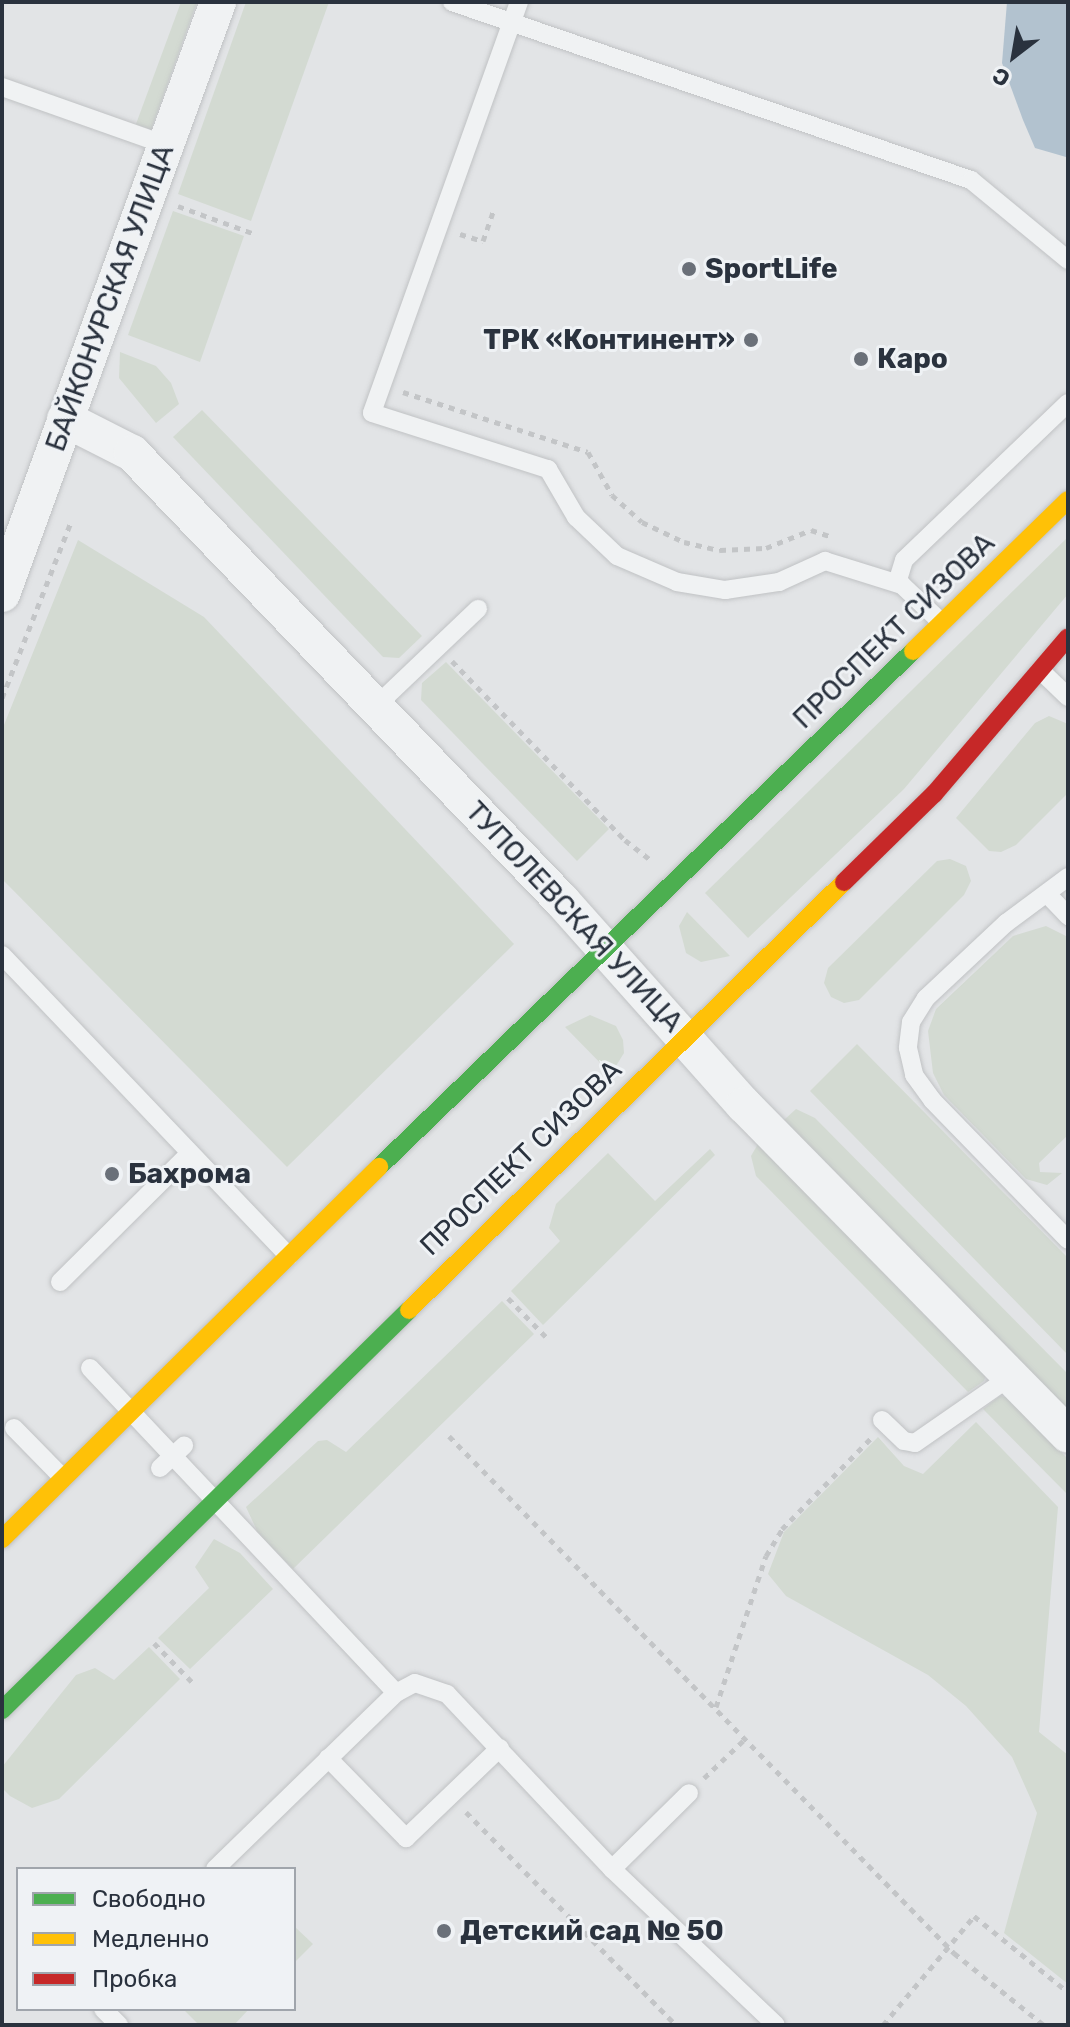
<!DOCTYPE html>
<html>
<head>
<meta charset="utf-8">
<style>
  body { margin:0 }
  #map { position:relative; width:1070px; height:2027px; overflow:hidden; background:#e2e4e6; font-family:Rubik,sans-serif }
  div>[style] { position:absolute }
  .green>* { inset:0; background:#d3dad2 }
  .water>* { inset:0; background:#b2c2cf }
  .path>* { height:5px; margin-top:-2.5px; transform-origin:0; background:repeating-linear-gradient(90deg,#c3c5c7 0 6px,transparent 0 12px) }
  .roads { filter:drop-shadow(0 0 2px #c0c2c4) drop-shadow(0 0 2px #c0c2c4) }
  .lane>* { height:18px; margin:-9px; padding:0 9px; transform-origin:9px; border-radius:9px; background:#f0f2f3 }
  .street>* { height:36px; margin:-18px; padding:0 18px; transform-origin:18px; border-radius:18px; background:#f0f2f3 }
  .fast>* { height:18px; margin:-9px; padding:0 9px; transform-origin:9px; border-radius:9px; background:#4caf50 }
  .slow>* { height:18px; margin:-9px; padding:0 9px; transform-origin:9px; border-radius:9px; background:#ffc107 }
  .jam>* { height:18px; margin:-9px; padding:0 9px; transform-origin:9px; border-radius:9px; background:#c62828 }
  .dots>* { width:22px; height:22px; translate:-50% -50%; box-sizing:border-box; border:4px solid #eff2f5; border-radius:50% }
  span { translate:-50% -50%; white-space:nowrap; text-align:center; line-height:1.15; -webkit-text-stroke:6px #eff2f5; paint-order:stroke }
  .poi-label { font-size:28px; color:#2a323e; font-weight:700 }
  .left { translate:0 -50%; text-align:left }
  .right { translate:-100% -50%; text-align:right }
  .street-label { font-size:28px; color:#2a323e }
  .frame { position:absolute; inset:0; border:4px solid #2a323e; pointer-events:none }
  .legend { position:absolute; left:16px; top:1867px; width:280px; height:144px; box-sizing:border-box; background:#eff2f5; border:2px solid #a0a5ac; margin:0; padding:10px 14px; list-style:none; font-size:24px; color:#2a323e }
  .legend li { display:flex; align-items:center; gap:16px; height:40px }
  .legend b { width:40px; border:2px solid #a0a5ac }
  .north { position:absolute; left:974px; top:16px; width:80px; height:80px; -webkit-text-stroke:6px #eff2f5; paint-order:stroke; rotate:211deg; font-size:22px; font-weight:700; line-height:32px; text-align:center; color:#2a323e }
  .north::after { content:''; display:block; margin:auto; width:28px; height:36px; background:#2a323e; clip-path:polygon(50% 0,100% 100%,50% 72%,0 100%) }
</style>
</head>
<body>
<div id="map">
  <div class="green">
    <div style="clip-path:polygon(181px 2px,197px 2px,151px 130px,136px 124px)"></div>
    <div style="clip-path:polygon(246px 2px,329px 2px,251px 221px,178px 194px)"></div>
    <div style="clip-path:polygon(173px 211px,244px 236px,200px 362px,128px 335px)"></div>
    <div style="clip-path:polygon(120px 352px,156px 366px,171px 383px,179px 404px,156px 423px,119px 378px)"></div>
    <div style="clip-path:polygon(202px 410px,422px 636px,399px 658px,383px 657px,173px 437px)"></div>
    <div style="clip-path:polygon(1068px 537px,1068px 594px,904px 789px,748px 938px,705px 893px)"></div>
    <div style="clip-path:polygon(78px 540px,204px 617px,514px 944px,287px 1167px,2px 879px,2px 730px)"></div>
    <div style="clip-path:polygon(446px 662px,609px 829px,577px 861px,421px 700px,422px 683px)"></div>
    <div style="clip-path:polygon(1049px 716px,1068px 724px,1068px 793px,1016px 845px,1001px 852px,989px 851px,956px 818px,1035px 723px)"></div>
    <div style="clip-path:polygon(950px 859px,966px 866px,971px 881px,964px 895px,859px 1000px,844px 1003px,831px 997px,824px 983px,828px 968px,937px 861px)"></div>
    <div style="clip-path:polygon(687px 912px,730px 956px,701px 962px,686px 953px,679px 926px)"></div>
    <div style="clip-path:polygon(1046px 926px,1068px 937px,1068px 1135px,1039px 1163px,1040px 1172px,1062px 1173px,1047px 1185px,1026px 1179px,944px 1095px,933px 1073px,928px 1031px,936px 1009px,1013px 936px)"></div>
    <div style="clip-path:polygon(590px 1015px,616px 1026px,623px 1040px,624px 1053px,611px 1074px,565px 1027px)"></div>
    <div style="clip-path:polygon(857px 1044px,1068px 1258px,1068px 1355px,810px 1091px)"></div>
    <div style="clip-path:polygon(796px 1109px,815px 1118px,1068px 1374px,1068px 1410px,784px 1120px)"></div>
    <div style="clip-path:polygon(758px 1144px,986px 1375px,984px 1381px,968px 1392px,756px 1176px,751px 1156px)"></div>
    <div style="clip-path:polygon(710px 1149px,715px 1155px,543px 1325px,511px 1291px,560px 1241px,549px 1228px,556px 1204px,608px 1153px,655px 1201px)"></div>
    <div style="clip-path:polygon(502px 1301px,534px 1334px,293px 1569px,258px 1533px,246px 1507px,318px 1441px,327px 1440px,346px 1452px)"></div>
    <div style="clip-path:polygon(1000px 1396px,1007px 1397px,1068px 1459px,1068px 1495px,983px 1409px)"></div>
    <div style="clip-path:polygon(976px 1422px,1058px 1507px,1039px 1732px,1068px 1755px,1068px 1984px,1004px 1933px,1037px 1813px,1012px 1757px,966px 1706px,928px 1675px,786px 1596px,768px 1574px,784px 1532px,878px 1437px,904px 1466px,923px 1474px)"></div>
    <div style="clip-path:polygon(214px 1539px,240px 1553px,273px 1589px,190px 1669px,158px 1638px,209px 1588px,195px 1567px)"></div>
    <div style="clip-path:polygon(149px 1647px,180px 1679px,59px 1799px,32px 1808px,10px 1796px,2px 1788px,2px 1767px,76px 1675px,95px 1668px,114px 1680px)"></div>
    <div style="clip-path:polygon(294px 1926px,313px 1944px,294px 1963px)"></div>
    <div style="clip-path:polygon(183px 2009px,249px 2009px,234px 2025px,199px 2025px)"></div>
  </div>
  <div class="water">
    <div style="clip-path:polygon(1007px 2px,1068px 2px,1066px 157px,1035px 148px,1023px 120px,1002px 63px)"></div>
  </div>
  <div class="path">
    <div style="left:178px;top:206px;width:79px;rotate:20deg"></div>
    <div style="left:460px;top:234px;width:24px;rotate:17deg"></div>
    <div style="left:483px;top:241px;width:31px;rotate:-71deg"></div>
    <div style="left:403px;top:392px;width:194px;rotate:18deg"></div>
    <div style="left:588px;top:452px;width:49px;rotate:60.8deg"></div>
    <div style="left:612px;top:495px;width:40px;rotate:42deg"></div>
    <div style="left:642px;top:522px;width:47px;rotate:25.5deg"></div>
    <div style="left:684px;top:542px;width:37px;rotate:13deg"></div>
    <div style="left:720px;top:550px;width:46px;rotate:-2.5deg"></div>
    <div style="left:766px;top:548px;width:48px;rotate:-21.8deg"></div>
    <div style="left:811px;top:530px;width:19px;rotate:18deg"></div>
    <div style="left:452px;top:661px;width:249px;rotate:46deg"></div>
    <div style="left:625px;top:840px;width:33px;rotate:38deg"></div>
    <div style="left:2px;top:698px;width:189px;rotate:-68.6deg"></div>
    <div style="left:508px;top:1298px;width:57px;rotate:45.7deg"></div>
    <div style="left:449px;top:1436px;width:723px;rotate:45.67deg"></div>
    <div style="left:954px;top:1953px;width:115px;rotate:38.7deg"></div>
    <div style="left:154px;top:1643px;width:59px;rotate:45.7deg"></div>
    <div style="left:716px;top:1707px;width:159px;rotate:-71.7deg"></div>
    <div style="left:766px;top:1556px;width:31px;rotate:-59deg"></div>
    <div style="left:782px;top:1529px;width:127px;rotate:-45.6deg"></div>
    <div style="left:704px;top:1778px;width:58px;rotate:-43.6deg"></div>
    <div style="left:466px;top:1812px;width:299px;rotate:45.4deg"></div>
    <div style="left:883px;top:2025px;width:142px;rotate:-50.1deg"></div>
    <div style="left:974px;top:1916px;width:121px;rotate:39deg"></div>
  </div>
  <div class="roads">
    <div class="lane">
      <div style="left:452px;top:2px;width:549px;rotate:18.93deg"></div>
      <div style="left:971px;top:180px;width:126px;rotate:39.5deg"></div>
      <div style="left:519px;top:2px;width:436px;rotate:109.7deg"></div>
      <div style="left:372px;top:413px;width:185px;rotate:17.7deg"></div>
      <div style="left:548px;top:469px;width:56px;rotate:59.7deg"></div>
      <div style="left:576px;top:517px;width:57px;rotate:43.6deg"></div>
      <div style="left:617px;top:556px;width:65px;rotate:23.4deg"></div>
      <div style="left:677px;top:582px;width:49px;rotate:9.5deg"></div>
      <div style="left:725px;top:590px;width:55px;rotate:-8.4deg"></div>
      <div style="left:779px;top:582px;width:51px;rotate:-24.5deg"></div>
      <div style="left:825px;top:561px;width:81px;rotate:17.3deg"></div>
      <div style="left:902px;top:585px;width:55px;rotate:43.5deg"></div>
      <div style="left:2px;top:87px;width:174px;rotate:19.5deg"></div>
      <div style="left:897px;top:583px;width:24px;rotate:-73deg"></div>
      <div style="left:904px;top:560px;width:227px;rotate:-43.8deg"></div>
      <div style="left:1040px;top:670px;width:39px;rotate:44deg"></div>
      <div style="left:376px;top:706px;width:141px;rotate:-43.6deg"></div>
      <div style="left:1068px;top:877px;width:77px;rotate:143.4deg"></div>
      <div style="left:1006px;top:923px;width:110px;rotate:136.8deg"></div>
      <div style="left:926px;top:998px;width:28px;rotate:122deg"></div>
      <div style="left:911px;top:1022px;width:26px;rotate:97deg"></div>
      <div style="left:908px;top:1048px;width:28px;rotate:77deg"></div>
      <div style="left:914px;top:1075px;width:31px;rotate:54deg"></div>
      <div style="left:932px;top:1100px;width:195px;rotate:45.8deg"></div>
      <div style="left:1049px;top:896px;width:28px;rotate:46deg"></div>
      <div style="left:2px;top:955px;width:416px;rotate:46.4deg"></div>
      <div style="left:60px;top:1282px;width:183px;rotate:-44.8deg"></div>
      <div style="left:90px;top:1368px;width:446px;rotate:46.7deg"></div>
      <div style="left:396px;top:1693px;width:21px;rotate:-28deg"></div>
      <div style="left:415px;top:1683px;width:34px;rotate:19deg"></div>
      <div style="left:447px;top:1694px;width:241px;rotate:46.7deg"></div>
      <div style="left:612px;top:1869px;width:226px;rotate:43.6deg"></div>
      <div style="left:882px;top:1420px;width:30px;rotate:44deg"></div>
      <div style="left:904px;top:1441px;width:11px;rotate:10deg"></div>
      <div style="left:915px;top:1443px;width:116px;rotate:-34.8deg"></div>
      <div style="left:14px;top:1428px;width:70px;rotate:45.6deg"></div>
      <div style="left:160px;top:1468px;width:33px;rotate:-43deg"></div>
      <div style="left:328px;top:1758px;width:112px;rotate:45.7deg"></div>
      <div style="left:406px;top:1838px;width:130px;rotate:-43.8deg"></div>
      <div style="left:215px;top:1869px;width:252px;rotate:-44.2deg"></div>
      <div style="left:612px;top:1869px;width:108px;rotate:-44.6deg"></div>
      <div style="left:103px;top:2009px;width:23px;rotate:45deg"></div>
    </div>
    <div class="street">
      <div style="left:65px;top:419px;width:75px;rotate:26.9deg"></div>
      <div style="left:132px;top:453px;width:621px;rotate:46.17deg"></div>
      <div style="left:562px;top:901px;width:273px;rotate:48.3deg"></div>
      <div style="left:744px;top:1105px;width:462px;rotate:45.5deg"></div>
      <div style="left:2px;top:594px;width:630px;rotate:-69.95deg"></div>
    </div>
    <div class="fast">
      <div style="left:379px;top:1167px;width:743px;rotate:-44.02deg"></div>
      <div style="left:2px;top:1710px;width:571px;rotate:-44.5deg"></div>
    </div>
    <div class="slow">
      <div style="left:913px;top:651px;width:216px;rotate:-44.3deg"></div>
      <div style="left:409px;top:1310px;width:610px;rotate:-44.54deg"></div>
      <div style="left:2px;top:1539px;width:530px;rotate:-44.62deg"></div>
    </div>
    <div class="jam">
      <div style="left:844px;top:882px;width:126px;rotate:-44.4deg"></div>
      <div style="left:934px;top:794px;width:206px;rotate:-49.5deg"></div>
    </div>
  </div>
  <div class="dots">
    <div style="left:689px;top:269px;background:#6a7079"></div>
    <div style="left:751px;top:340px;background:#6a7079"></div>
    <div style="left:861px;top:359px;background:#6a7079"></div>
    <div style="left:112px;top:1174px;background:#6a7079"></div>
    <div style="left:444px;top:1931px;background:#6a7079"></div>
  </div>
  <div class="poi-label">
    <span class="left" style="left:705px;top:269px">SportLife</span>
    <span class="right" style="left:735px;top:340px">ТРК «Континент»</span>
    <span class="left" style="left:877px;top:359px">Каро</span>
    <span class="left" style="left:128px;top:1174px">Бахрома</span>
    <span class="left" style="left:460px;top:1931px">Детский сад № 50</span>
  </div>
  <div class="street-label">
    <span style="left:110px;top:298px;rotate:-70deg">БАЙКОНУРСКАЯ УЛИЦА</span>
    <span style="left:894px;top:631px;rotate:-44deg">ПРОСПЕКТ СИЗОВА</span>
    <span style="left:574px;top:917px;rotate:47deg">ТУПОЛЕВСКАЯ УЛИЦА</span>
    <span style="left:521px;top:1158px;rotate:-44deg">ПРОСПЕКТ СИЗОВА</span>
  </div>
  <div class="frame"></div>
  <ul class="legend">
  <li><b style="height:10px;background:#4caf50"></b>Свободно</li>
  <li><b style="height:10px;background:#ffc107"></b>Медленно</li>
  <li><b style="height:10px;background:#c62828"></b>Пробка</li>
  </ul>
  <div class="north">С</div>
</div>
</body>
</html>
